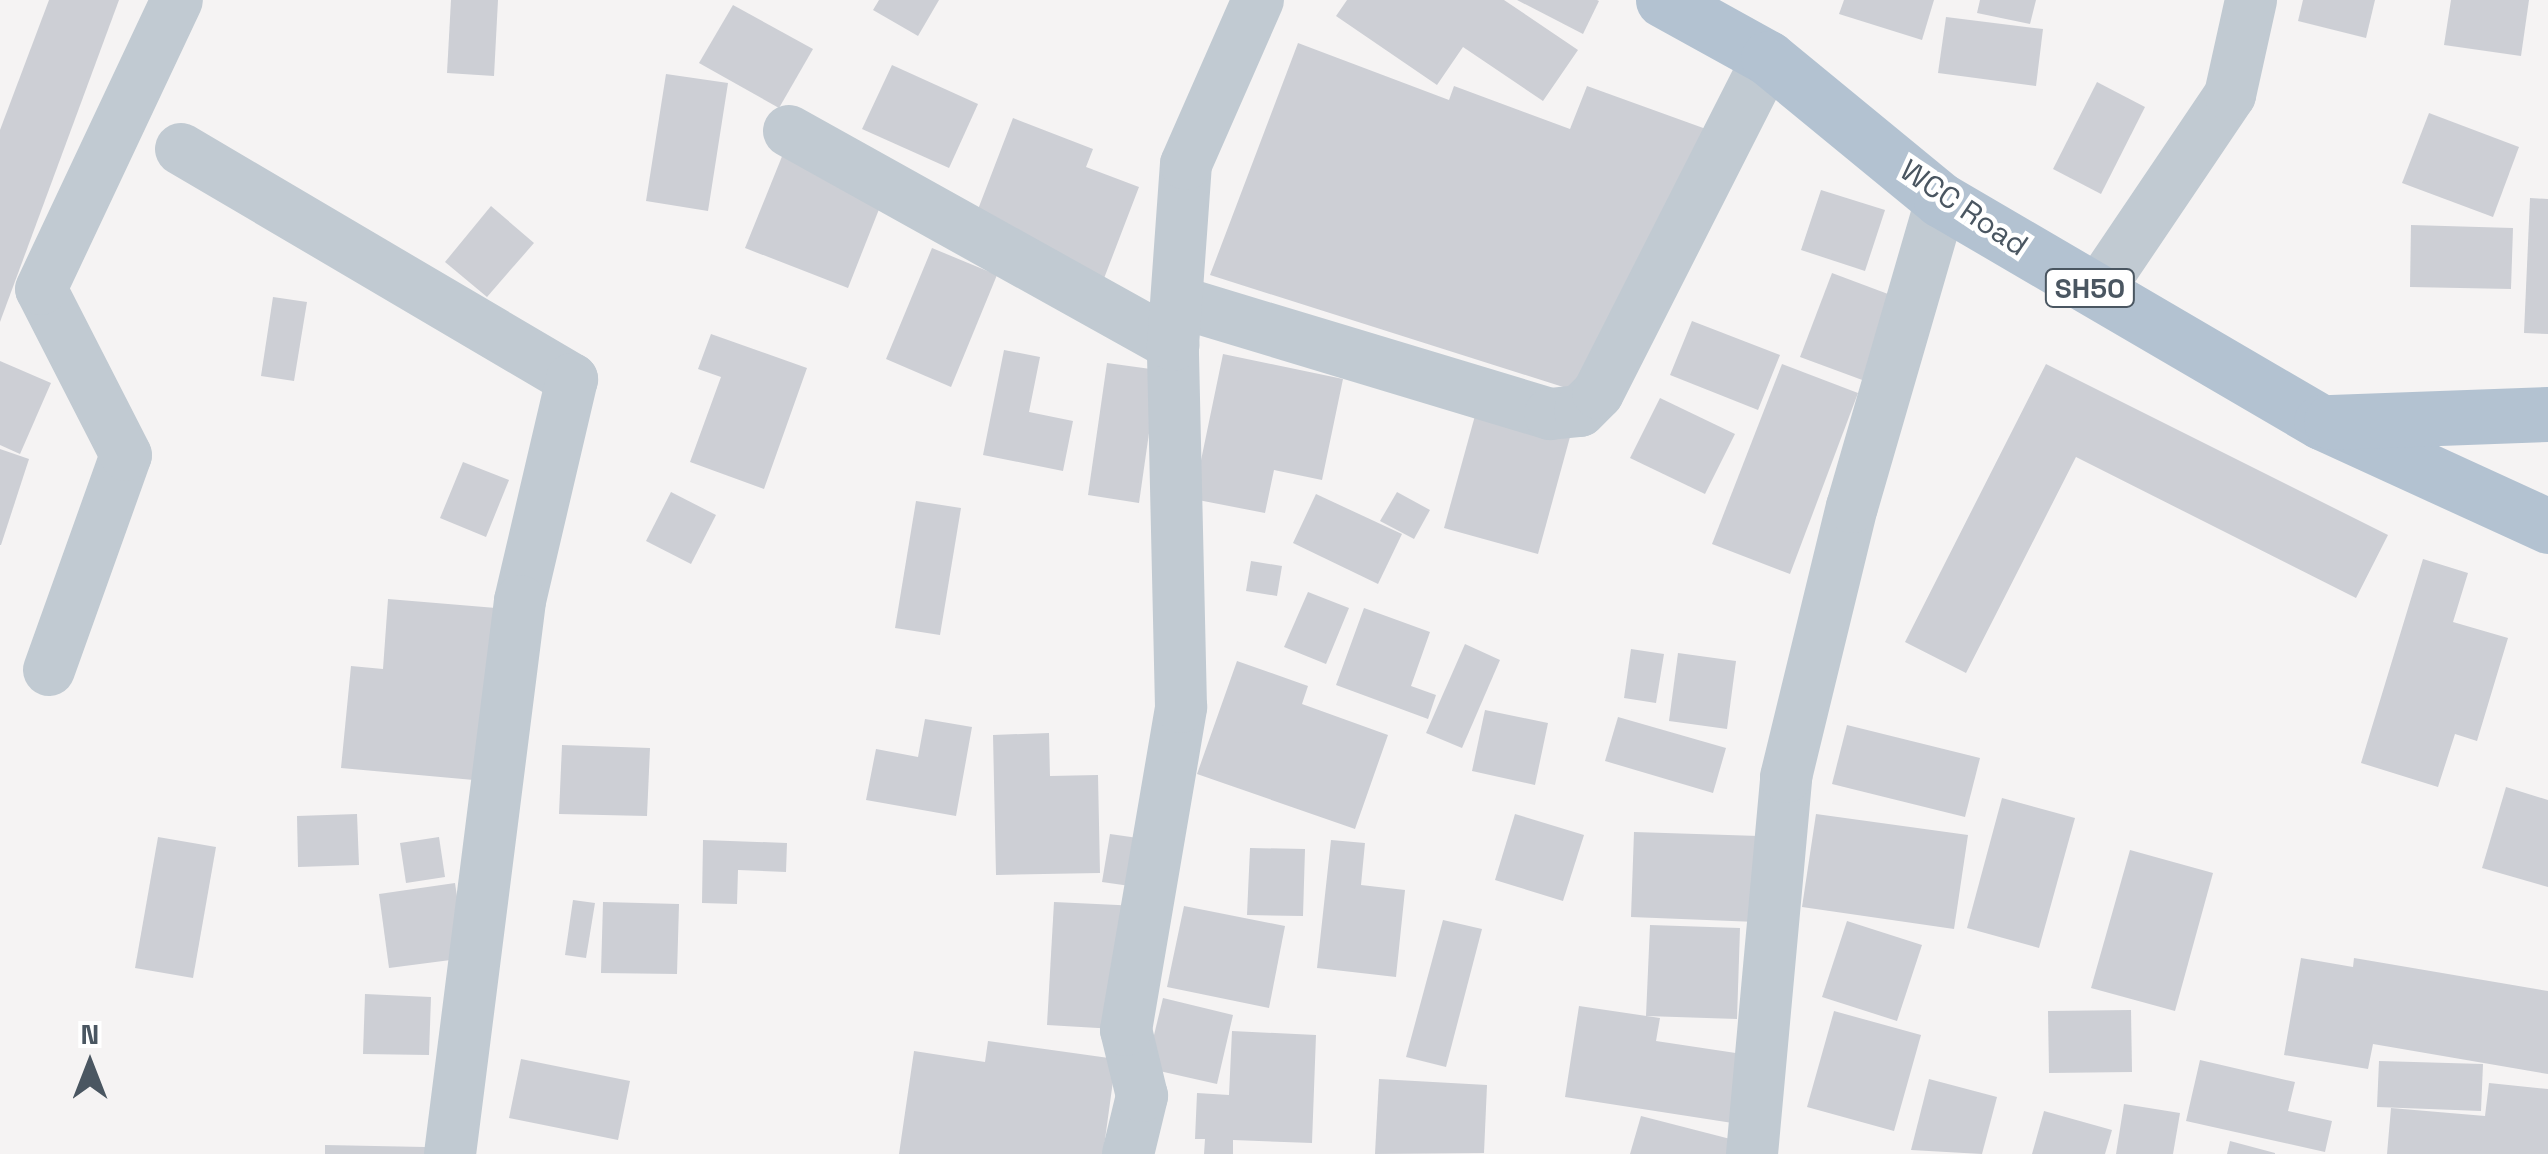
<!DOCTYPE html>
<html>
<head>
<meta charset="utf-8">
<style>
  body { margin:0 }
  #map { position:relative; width:2548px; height:1154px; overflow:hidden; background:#f5f3f3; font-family:"Space Grotesk",sans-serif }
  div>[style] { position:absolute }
  .building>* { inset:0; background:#cdcfd5 }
  .minor>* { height:52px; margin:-26px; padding:0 26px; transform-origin:26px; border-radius:26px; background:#c1cad2 }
  .major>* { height:55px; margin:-27.5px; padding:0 27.5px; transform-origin:27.5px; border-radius:27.5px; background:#b3c2d1 }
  span { translate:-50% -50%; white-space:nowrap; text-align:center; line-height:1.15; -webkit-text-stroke:9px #fff; paint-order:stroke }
  .shield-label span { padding:2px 8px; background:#fff; border:2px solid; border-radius:8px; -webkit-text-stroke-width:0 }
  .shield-label { font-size:28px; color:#4a5661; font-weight:700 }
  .street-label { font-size:30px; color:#4a5661 }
  .north { position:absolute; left:40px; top:1014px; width:100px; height:100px; -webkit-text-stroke:8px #fff; paint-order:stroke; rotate:0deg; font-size:28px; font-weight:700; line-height:40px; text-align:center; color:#4a5661 }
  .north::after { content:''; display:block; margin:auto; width:35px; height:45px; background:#4a5661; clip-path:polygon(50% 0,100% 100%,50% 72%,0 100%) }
</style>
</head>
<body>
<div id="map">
  <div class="building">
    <div style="clip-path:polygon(49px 0,119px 0,0 322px,0 130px)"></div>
    <div style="clip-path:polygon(451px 0,498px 0,494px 76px,447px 73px)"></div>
    <div style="clip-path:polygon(879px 0,939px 0,918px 36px,873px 10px)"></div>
    <div style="clip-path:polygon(1347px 0,1504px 0,1578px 50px,1543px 101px,1463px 47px,1437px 85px,1336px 16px)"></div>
    <div style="clip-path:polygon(1517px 0,1597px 0,1599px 1px,1583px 34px)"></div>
    <div style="clip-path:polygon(1844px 0,1934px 0,1922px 40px,1839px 14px)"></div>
    <div style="clip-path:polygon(1980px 0,2036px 0,2030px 24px,1977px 13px)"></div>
    <div style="clip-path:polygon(2303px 0,2375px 0,2366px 38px,2298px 21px)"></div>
    <div style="clip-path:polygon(2451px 0,2529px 0,2521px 56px,2444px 45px)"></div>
    <div style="clip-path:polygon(733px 5px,813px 49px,779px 108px,699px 63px)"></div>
    <div style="clip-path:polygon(1946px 17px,2043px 29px,2036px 86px,1938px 73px)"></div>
    <div style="clip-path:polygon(1298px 43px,1449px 100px,1454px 86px,1570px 129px,1587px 86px,1706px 129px,1579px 392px,1210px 275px)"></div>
    <div style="clip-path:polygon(892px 65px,978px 104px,949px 168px,862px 129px)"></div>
    <div style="clip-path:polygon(666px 74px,728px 83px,708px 211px,646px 201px)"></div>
    <div style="clip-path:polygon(2097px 82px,2145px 107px,2101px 194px,2053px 169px)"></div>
    <div style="clip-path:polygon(2429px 113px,2519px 147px,2493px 217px,2402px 183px)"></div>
    <div style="clip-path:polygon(1013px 118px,1093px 149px,1086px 167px,1139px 187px,1103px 281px,972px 225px)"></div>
    <div style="clip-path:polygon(785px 149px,887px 189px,848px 288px,745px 248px)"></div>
    <div style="clip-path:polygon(1821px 190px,1885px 210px,1865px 271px,1801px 250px)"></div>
    <div style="clip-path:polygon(2530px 198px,2548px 199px,2548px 334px,2524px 333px)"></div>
    <div style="clip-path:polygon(491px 206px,534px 243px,487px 297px,445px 262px)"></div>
    <div style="clip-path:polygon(2411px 225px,2513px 228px,2511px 289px,2410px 287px)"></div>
    <div style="clip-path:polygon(932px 248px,997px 275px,951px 387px,886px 359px)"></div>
    <div style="clip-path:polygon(1832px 273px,1896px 297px,1865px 381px,1800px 357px)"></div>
    <div style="clip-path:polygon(273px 297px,307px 302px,294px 381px,261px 376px)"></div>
    <div style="clip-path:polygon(1692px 321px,1780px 355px,1758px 410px,1670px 375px)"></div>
    <div style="clip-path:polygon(711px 334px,807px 368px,764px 489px,690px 462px,721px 377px,698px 369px)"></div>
    <div style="clip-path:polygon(1004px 350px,1040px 357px,1029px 412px,1073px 421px,1063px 471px,983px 455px)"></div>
    <div style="clip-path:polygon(1223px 354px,1343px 379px,1322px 480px,1274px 470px,1265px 513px,1193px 499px)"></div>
    <div style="clip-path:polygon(0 361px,51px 383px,20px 454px,0 445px)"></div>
    <div style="clip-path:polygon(1107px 363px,1158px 370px,1139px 503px,1088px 495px)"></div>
    <div style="clip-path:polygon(1782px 364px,1858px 393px,1790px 574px,1712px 544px)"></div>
    <div style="clip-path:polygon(2046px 364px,2388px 535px,2356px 598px,2076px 457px,1966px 673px,1905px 642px)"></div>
    <div style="clip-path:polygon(1660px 398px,1735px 434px,1705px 494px,1630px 458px)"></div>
    <div style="clip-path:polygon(1476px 412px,1570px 437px,1538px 554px,1444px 528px)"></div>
    <div style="clip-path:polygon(0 449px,29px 459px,1px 545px,0 545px)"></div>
    <div style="clip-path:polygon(463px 462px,509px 480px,486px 537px,440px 518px)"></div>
    <div style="clip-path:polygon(671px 492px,716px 515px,691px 564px,646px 541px)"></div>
    <div style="clip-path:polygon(1397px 492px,1430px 510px,1414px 539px,1380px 521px)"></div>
    <div style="clip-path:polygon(1316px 494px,1402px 534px,1378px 584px,1293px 543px)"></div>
    <div style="clip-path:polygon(916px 501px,961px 508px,940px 635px,895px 628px)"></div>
    <div style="clip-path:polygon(2423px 559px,2468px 573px,2453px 622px,2508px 638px,2477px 741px,2455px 734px,2438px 787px,2361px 763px)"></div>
    <div style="clip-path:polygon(1251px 561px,1282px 566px,1277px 596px,1246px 591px)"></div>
    <div style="clip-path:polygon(1308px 592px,1349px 608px,1326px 664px,1284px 647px)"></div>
    <div style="clip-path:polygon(388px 599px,496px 608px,507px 783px,341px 768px,351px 666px,383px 669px)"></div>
    <div style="clip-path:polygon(1364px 608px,1430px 632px,1411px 686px,1436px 695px,1428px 719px,1336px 685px)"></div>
    <div style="clip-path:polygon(1465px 644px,1500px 660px,1462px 748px,1426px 733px)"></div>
    <div style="clip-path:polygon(1631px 649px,1664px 654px,1656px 703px,1624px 698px)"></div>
    <div style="clip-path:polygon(1678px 653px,1736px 661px,1727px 729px,1669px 721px)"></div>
    <div style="clip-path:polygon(1237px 661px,1308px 686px,1302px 704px,1388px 735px,1355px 829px,1197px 774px)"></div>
    <div style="clip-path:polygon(1485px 710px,1548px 723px,1535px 785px,1472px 771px)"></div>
    <div style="clip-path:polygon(1618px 717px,1726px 748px,1713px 793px,1605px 761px)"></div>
    <div style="clip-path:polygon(925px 719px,972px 727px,956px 816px,866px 800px,876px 749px,918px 757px)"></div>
    <div style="clip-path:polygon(1847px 725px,1980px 758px,1965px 817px,1832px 784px)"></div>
    <div style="clip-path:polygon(1049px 733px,1050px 776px,1098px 775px,1100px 873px,996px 875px,993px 735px)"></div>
    <div style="clip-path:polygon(562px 745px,650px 748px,647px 816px,559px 814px)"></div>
    <div style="clip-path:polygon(2506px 787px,2548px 800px,2548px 887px,2482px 868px)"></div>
    <div style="clip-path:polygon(2002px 798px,2075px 818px,2039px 948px,1967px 928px)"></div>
    <div style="clip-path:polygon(357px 814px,359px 865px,298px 867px,297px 816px)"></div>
    <div style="clip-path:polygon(1515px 814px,1584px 835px,1563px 901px,1495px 880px)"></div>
    <div style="clip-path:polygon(1816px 814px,1968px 835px,1954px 929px,1802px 907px)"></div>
    <div style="clip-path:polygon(1634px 832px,1759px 836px,1757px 922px,1631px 917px)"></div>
    <div style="clip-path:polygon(1110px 834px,1138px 838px,1130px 886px,1102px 882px)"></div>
    <div style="clip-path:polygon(158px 837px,216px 847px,193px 978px,135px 968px)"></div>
    <div style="clip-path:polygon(439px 837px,445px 877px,406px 883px,400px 843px)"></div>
    <div style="clip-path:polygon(703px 840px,787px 843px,786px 872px,738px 870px,737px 904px,702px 903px)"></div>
    <div style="clip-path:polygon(1331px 840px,1365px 843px,1361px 885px,1405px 890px,1396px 977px,1317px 968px)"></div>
    <div style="clip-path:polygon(1250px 848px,1305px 849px,1303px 916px,1247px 915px)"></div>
    <div style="clip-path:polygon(2130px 850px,2213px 873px,2175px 1011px,2091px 988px)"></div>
    <div style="clip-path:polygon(455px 883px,466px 958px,389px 968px,379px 894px)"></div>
    <div style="clip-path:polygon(573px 900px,595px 903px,586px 958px,565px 955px)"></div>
    <div style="clip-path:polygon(603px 902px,679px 904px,677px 974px,601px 973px)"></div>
    <div style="clip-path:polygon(1054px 902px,1139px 906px,1132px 1030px,1047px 1025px)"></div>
    <div style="clip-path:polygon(1184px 906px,1285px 926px,1269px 1008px,1167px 987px)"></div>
    <div style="clip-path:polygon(1443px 920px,1482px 929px,1446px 1067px,1406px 1057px)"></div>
    <div style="clip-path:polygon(1847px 921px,1922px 945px,1897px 1021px,1822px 997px)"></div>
    <div style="clip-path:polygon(1650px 925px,1740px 928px,1737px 1019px,1646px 1016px)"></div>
    <div style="clip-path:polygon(2301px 958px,2353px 967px,2354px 958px,2548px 991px,2548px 1074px,2373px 1044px,2368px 1069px,2284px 1055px)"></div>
    <div style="clip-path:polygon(365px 994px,431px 997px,429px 1055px,363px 1054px)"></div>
    <div style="clip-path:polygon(1163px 998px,1233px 1015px,1217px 1084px,1146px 1068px)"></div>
    <div style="clip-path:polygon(1579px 1006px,1660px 1018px,1656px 1041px,1749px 1055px,1739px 1124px,1565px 1097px)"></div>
    <div style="clip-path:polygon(2131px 1010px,2132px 1072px,2049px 1073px,2048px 1011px)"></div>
    <div style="clip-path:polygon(1834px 1011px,1921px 1035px,1894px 1131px,1807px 1107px)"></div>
    <div style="clip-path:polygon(1232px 1031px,1316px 1035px,1312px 1143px,1233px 1140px,1233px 1154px,1204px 1154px,1205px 1139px,1195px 1139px,1197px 1093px,1229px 1095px)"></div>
    <div style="clip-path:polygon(988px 1041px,1116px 1059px,1103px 1154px,899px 1154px,914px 1051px,985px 1062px)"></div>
    <div style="clip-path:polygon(521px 1059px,630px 1081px,618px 1140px,509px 1118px)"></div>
    <div style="clip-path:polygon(2200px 1060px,2295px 1082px,2288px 1111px,2332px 1121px,2325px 1152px,2186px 1121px)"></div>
    <div style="clip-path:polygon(2379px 1061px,2483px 1064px,2481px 1111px,2377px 1107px)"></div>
    <div style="clip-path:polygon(1379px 1079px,1487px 1085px,1484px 1153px,1375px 1154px)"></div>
    <div style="clip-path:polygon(1929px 1079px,1997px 1097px,1982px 1154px,1911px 1150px)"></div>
    <div style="clip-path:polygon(2489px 1083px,2548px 1089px,2548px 1154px,2387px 1154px,2391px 1108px,2485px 1116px)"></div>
    <div style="clip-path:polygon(2124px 1104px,2180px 1113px,2173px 1154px,2116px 1154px)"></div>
    <div style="clip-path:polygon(2044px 1111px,2112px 1130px,2105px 1154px,2032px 1154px)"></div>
    <div style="clip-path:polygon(1641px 1116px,1742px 1142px,1739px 1154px,1630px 1154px)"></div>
    <div style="clip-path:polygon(2230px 1141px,2275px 1153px,2275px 1154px,2227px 1154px)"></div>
    <div style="clip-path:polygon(325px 1145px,425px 1147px,425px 1154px,325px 1154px)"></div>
  </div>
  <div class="minor">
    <div style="left:789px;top:131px;width:440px;rotate:29.1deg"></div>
    <div style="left:181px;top:149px;width:454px;rotate:30.5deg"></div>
    <div style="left:572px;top:379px;width:228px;rotate:103.2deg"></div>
    <div style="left:520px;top:601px;width:557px;rotate:97.21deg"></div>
    <div style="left:2097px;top:292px;width:238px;rotate:-56deg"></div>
    <div style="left:2230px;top:95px;width:97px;rotate:-77.5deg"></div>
    <div style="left:1179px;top:302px;width:388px;rotate:16.8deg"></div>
    <div style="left:1550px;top:414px;width:30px;rotate:-6deg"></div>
    <div style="left:1580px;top:411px;width:25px;rotate:-45deg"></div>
    <div style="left:1598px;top:393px;width:376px;rotate:-63.1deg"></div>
    <div style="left:49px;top:670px;width:228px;rotate:-70.3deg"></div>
    <div style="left:126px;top:455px;width:186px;rotate:-117.1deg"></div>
    <div style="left:41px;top:289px;width:319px;rotate:-64.8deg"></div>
    <div style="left:1128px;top:1154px;width:60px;rotate:-76.4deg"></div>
    <div style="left:1142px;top:1096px;width:68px;rotate:-103.6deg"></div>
    <div style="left:1126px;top:1030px;width:328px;rotate:-80.3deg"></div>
    <div style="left:1181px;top:707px;width:362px;rotate:-91.3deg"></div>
    <div style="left:1173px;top:345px;width:181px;rotate:-85.9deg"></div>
    <div style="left:1186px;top:164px;width:179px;rotate:-66.3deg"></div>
    <div style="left:1752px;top:1154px;width:379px;rotate:-84.8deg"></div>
    <div style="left:1786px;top:777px;width:278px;rotate:-76.3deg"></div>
    <div style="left:1852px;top:507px;width:320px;rotate:-73.8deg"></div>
  </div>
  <div class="major">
    <div style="left:1663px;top:0;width:120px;rotate:28.9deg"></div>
    <div style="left:1768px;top:58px;width:224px;rotate:39.4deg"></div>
    <div style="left:1941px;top:200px;width:440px;rotate:30.3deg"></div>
    <div style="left:2321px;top:422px;width:250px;rotate:24.6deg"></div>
    <div style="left:2331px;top:422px;width:217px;rotate:-2.1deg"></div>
  </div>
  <div class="shield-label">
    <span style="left:2090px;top:288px">SH50</span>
  </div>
  <div class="street-label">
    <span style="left:1964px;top:208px;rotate:34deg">WCC Road</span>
  </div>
  <div class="north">N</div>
</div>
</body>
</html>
